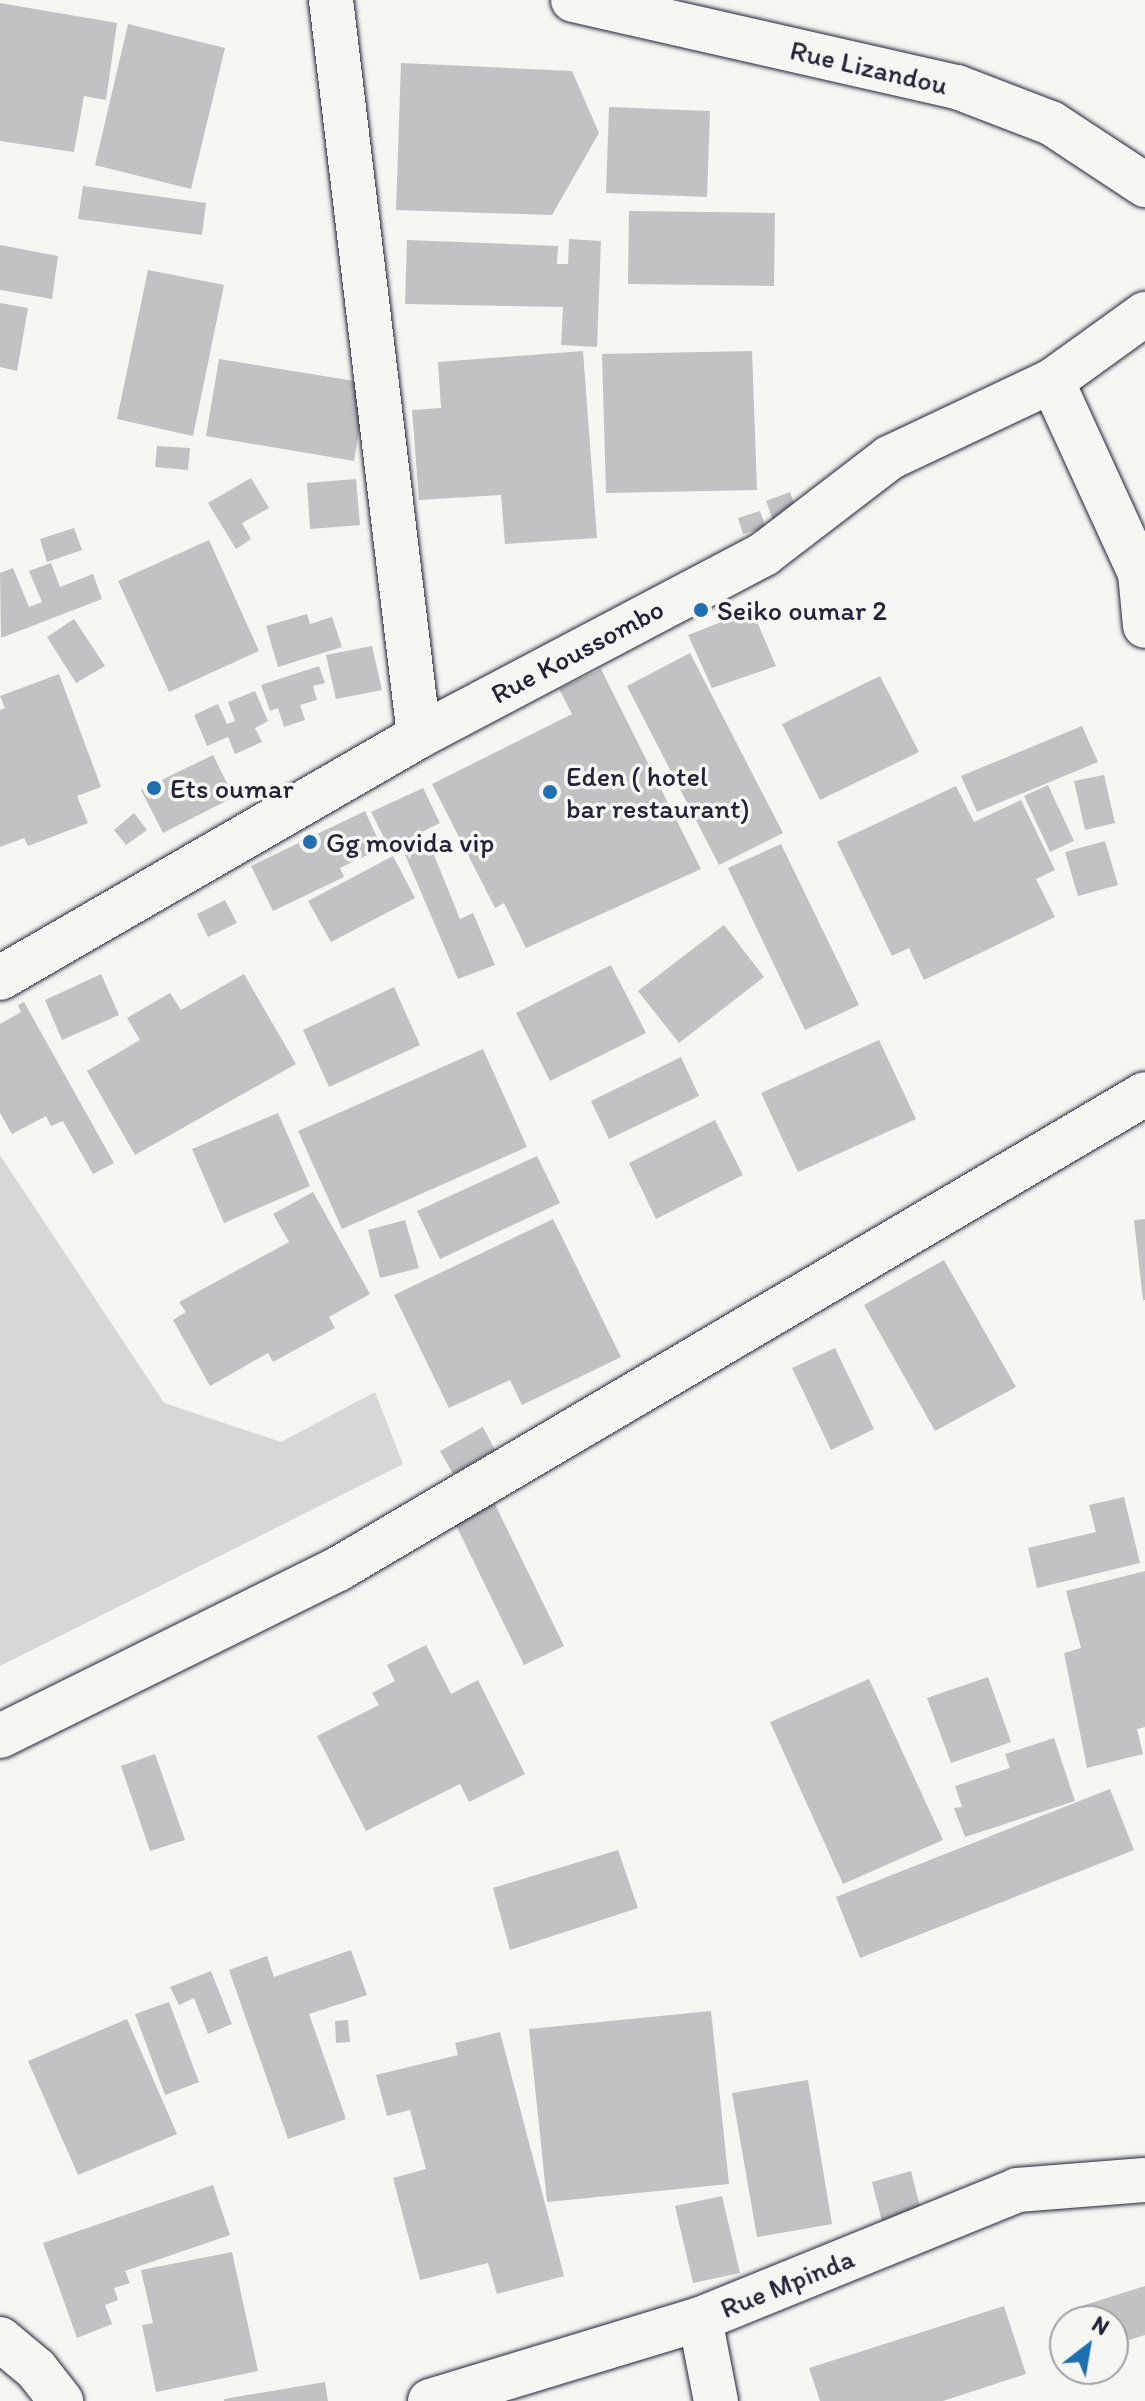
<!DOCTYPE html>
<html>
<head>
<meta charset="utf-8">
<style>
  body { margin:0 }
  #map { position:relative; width:1145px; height:2401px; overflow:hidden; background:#f6f6f2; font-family:Itim,sans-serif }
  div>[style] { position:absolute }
  .green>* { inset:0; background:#d7d7d7 }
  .building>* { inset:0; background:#c2c2c4 }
  .roads { filter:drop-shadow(0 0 2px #22223b) drop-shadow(0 0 2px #22223b) }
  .minor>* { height:44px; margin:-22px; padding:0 22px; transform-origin:22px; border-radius:22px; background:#f6f6f2 }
  .dots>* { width:22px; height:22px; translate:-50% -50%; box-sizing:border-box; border:4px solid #f6f6f2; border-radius:50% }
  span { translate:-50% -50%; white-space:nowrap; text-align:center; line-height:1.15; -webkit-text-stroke:7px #f6f6f2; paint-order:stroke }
  .street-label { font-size:28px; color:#22223b }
  .poi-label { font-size:28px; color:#22223b }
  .left { translate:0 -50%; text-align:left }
  .north { position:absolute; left:1049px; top:2305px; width:80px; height:80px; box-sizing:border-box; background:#f6f6f2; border:2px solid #a1a1a9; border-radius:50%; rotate:31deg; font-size:22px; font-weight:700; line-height:32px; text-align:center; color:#22223b }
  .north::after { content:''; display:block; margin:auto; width:28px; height:36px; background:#1f6fb2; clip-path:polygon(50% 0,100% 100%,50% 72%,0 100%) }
</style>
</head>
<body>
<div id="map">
  <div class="green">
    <div style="clip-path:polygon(0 1155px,164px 1403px,281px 1442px,375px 1392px,403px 1464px,0 1666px)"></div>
  </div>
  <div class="building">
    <div style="clip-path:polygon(0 3px,117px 23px,106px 100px,84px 96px,74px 152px,0 141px)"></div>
    <div style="clip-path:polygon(128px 24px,225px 48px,191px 189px,95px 165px)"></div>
    <div style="clip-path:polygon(401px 63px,572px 71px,599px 133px,552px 215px,396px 210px)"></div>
    <div style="clip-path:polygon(609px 107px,710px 111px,707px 197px,606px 193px)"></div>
    <div style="clip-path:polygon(83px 186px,206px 203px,202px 235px,78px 219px)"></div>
    <div style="clip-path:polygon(629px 211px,775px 213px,774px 286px,628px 284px)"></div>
    <div style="clip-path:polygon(569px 239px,601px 241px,597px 347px,561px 345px,563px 307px,405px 304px,407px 240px,558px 246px,557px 264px,568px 264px)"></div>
    <div style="clip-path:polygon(0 245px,58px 256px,52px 299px,0 290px)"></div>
    <div style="clip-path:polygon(148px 270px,224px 285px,193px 436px,117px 419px)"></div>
    <div style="clip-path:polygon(0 303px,28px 308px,17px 371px,0 367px)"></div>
    <div style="clip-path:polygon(583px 351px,597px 538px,505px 544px,501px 495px,419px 500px,412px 410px,441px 408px,438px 362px)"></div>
    <div style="clip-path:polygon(752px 351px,757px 490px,606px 493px,602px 354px)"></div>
    <div style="clip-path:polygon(219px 359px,367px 383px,354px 461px,206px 436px)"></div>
    <div style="clip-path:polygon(157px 446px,190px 448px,188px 470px,155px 467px)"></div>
    <div style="clip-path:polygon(251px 478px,269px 508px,242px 523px,251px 539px,236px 549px,208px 503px)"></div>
    <div style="clip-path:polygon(356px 479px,360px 525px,310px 529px,307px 483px)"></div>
    <div style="clip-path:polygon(790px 492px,797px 512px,773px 520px,766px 501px)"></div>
    <div style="clip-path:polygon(760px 511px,766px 528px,743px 534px,738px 518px)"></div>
    <div style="clip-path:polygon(74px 528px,82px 550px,47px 562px,40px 539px)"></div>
    <div style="clip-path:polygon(209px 540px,259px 651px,169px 692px,118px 581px)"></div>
    <div style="clip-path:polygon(51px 563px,60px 587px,93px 574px,102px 599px,1px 638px,0 573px,13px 568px,29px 607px,42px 602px,29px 571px)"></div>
    <div style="clip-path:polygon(752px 610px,776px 666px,712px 688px,688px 635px)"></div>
    <div style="clip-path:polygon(307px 614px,310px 624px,332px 617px,342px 647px,278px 667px,266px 626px)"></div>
    <div style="clip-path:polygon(74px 619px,105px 666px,76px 683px,47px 637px)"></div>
    <div style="clip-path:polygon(372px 646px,382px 690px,336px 699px,326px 655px)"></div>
    <div style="clip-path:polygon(690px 653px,783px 833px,719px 865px,627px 686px)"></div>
    <div style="clip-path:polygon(319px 666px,325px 683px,313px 686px,317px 700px,300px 705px,305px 720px,284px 727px,278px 708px,270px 711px,261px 685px)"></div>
    <div style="clip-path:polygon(601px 669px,701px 869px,526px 948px,504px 903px,495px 908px,432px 784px,572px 714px,559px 689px)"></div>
    <div style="clip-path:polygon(59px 674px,101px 787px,77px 796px,88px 823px,28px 846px,24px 838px,0 847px,0 710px,5px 708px,0 696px)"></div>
    <div style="clip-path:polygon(880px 676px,919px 752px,820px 800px,782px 724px)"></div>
    <div style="clip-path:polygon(255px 691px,268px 721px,255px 728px,262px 742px,235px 754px,228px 737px,207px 746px,194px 715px,218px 704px,227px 724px,235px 721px,228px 702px)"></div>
    <div style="clip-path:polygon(1082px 726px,1098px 762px,977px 812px,961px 776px)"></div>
    <div style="clip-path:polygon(213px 755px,234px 797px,163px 833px,141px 790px)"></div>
    <div style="clip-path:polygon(1104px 775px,1115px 823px,1085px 830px,1074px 781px)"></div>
    <div style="clip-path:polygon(1048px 785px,1074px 841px,1050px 852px,1024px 796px)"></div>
    <div style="clip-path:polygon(956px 786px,974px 822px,1021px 800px,1055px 870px,1036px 879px,1055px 917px,924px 980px,909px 948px,892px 956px,837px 842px)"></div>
    <div style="clip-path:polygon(423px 788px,440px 823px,389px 848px,371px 812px)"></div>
    <div style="clip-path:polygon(365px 811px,382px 848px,340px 868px,344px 877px,273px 911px,251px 866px)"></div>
    <div style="clip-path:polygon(134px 813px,147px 830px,126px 845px,114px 830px)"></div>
    <div style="clip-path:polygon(428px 840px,460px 919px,473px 913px,495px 965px,458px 979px,403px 850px)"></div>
    <div style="clip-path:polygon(1105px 841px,1118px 885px,1078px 896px,1065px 852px)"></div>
    <div style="clip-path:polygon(781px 844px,859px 1005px,805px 1030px,728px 868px)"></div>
    <div style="clip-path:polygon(393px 856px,415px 898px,331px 942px,308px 901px)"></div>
    <div style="clip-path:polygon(225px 900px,237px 923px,208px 937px,197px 914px)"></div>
    <div style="clip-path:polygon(724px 925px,764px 977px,679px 1043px,638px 991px)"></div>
    <div style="clip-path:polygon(611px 965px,646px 1033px,550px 1081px,516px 1013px)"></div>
    <div style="clip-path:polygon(101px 974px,119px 1015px,62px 1040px,45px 1000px)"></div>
    <div style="clip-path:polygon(244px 974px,296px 1064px,135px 1155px,87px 1071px,140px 1040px,127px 1018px,170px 993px,181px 1010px)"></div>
    <div style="clip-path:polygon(394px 987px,420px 1045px,329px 1087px,303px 1030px)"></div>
    <div style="clip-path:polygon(24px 1002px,114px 1163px,93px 1174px,63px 1121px,51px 1126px,46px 1116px,12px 1134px,0 1113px,0 1024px,21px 1012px,18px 1005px)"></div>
    <div style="clip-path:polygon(879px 1040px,916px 1119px,798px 1172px,761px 1093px)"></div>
    <div style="clip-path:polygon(483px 1049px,527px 1147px,342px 1229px,298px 1131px)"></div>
    <div style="clip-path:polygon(681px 1057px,699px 1096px,609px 1139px,591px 1101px)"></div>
    <div style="clip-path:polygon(278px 1113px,310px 1186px,224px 1223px,192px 1149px)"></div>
    <div style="clip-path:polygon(715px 1120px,743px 1175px,656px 1219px,629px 1163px)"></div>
    <div style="clip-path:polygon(537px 1156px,560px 1203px,440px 1259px,417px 1211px)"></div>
    <div style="clip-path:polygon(313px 1192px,370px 1294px,329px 1317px,335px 1328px,273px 1362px,268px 1353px,210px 1386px,173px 1320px,186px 1312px,179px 1302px,289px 1242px,273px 1214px)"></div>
    <div style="clip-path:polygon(553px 1219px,621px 1357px,522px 1405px,510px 1380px,449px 1408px,394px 1295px)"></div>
    <div style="clip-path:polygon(1145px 1219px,1145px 1300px,1143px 1300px,1134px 1220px)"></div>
    <div style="clip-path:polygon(405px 1220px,419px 1268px,380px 1278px,368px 1230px)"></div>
    <div style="clip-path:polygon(944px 1260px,1016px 1387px,935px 1431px,864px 1305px)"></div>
    <div style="clip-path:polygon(835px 1348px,874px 1429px,831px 1450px,792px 1368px)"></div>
    <div style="clip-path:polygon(483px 1427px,495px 1450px,453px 1474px,440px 1451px)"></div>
    <div style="clip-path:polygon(1124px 1497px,1140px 1563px,1037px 1588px,1028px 1548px,1096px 1532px,1089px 1505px)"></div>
    <div style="clip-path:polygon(492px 1498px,564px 1646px,524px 1665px,452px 1517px)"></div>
    <div style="clip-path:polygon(1145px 1571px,1145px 1727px,1137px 1729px,1143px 1754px,1087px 1768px,1064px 1653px,1081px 1648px,1066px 1591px)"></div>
    <div style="clip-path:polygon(426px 1645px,451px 1694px,478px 1680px,525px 1774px,469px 1802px,460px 1784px,366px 1831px,317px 1736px,379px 1705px,372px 1693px,395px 1681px,387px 1665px)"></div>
    <div style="clip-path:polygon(988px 1677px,1011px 1742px,951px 1763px,927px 1698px)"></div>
    <div style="clip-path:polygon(869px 1679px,943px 1840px,843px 1884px,770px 1722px)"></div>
    <div style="clip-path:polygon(1054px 1738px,1075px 1801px,965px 1837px,954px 1808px,962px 1807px,955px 1786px,1010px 1768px,1005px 1754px)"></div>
    <div style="clip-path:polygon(155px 1754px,185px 1840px,150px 1851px,121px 1766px)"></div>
    <div style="clip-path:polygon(1110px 1789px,1134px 1850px,860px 1958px,836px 1897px)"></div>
    <div style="clip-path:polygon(618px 1850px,638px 1908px,510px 1950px,493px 1888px)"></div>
    <div style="clip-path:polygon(351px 1950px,367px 1995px,309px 2014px,346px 2119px,288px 2139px,229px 1970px,267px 1956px,274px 1977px)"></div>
    <div style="clip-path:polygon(211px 1971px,232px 2024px,208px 2034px,194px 1998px,179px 2005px,170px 1987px)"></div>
    <div style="clip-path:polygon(169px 2002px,199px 2082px,165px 2095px,135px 2014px)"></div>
    <div style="clip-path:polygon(711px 2011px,729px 2184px,547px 2202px,529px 2029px)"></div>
    <div style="clip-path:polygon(127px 2019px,177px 2134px,78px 2175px,28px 2061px)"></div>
    <div style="clip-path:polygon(348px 2020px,350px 2042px,336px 2043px,335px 2021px)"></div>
    <div style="clip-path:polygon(500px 2032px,564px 2276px,497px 2294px,488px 2263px,420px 2280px,393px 2178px,426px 2169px,410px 2110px,387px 2116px,376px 2075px,458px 2055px,455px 2043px)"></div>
    <div style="clip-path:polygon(808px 2080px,832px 2224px,757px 2237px,732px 2093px)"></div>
    <div style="clip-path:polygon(911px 2171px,923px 2219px,884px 2229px,872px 2182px)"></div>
    <div style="clip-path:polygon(213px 2185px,230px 2235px,125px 2271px,130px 2283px,114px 2288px,118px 2300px,105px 2305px,112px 2324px,77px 2338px,43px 2243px)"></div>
    <div style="clip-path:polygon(722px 2196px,740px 2273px,693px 2283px,675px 2206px)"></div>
    <div style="clip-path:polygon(232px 2252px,258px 2371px,156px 2392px,142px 2325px,153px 2323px,141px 2270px)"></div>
    <div style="clip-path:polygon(1145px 2286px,1145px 2335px,1113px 2345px,1113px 2321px,1090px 2321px,1085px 2305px)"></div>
    <div style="clip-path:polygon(1004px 2306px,1026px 2374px,943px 2401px,820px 2401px,809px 2368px)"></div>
    <div style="clip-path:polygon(325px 2382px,328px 2401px,224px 2401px,224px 2399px)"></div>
  </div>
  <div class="roads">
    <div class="minor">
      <div style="left:331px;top:0;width:741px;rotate:83.18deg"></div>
      <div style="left:573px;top:0;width:394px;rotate:12.8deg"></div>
      <div style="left:957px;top:87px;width:101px;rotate:21deg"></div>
      <div style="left:1051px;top:123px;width:113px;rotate:33.4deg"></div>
      <div style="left:1052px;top:381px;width:211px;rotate:65.4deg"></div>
      <div style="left:1140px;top:573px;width:53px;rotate:84.6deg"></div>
      <div style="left:0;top:978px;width:484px;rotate:-30deg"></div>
      <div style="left:419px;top:736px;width:390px;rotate:-27.8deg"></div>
      <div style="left:764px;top:554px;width:158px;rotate:-37.5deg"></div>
      <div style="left:889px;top:458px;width:180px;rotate:-25.3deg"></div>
      <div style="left:1052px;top:381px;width:115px;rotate:-35.8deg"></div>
      <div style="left:0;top:1736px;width:377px;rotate:-26.3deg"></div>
      <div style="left:338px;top:1569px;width:936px;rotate:-30.48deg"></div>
      <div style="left:700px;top:2319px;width:84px;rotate:79deg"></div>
      <div style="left:0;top:2339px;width:47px;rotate:39.8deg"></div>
      <div style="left:36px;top:2369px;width:41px;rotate:52deg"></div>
      <div style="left:430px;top:2401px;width:282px;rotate:-16.9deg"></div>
      <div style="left:700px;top:2319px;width:342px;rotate:-22.1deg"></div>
      <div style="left:1017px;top:2190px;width:128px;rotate:-4.5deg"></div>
    </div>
  </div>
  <div class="dots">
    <div style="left:701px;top:610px;background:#1f6fb2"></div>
    <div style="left:154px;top:788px;background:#1f6fb2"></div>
    <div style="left:550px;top:792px;background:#1f6fb2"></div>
    <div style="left:310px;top:842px;background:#1f6fb2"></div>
  </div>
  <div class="street-label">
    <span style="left:869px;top:67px;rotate:13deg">Rue Lizandou</span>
    <span style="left:577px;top:651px;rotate:-28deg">Rue Koussombo</span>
    <span style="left:787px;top:2283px;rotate:-22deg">Rue Mpinda</span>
  </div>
  <div class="poi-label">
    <span class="left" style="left:717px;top:610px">Seiko oumar 2</span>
    <span class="left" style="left:566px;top:792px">Eden ( hotel<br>bar restaurant)</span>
    <span class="left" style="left:170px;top:788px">Ets oumar</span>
    <span class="left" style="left:326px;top:842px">Gg movida vip</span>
  </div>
  <div class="north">N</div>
</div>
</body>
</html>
